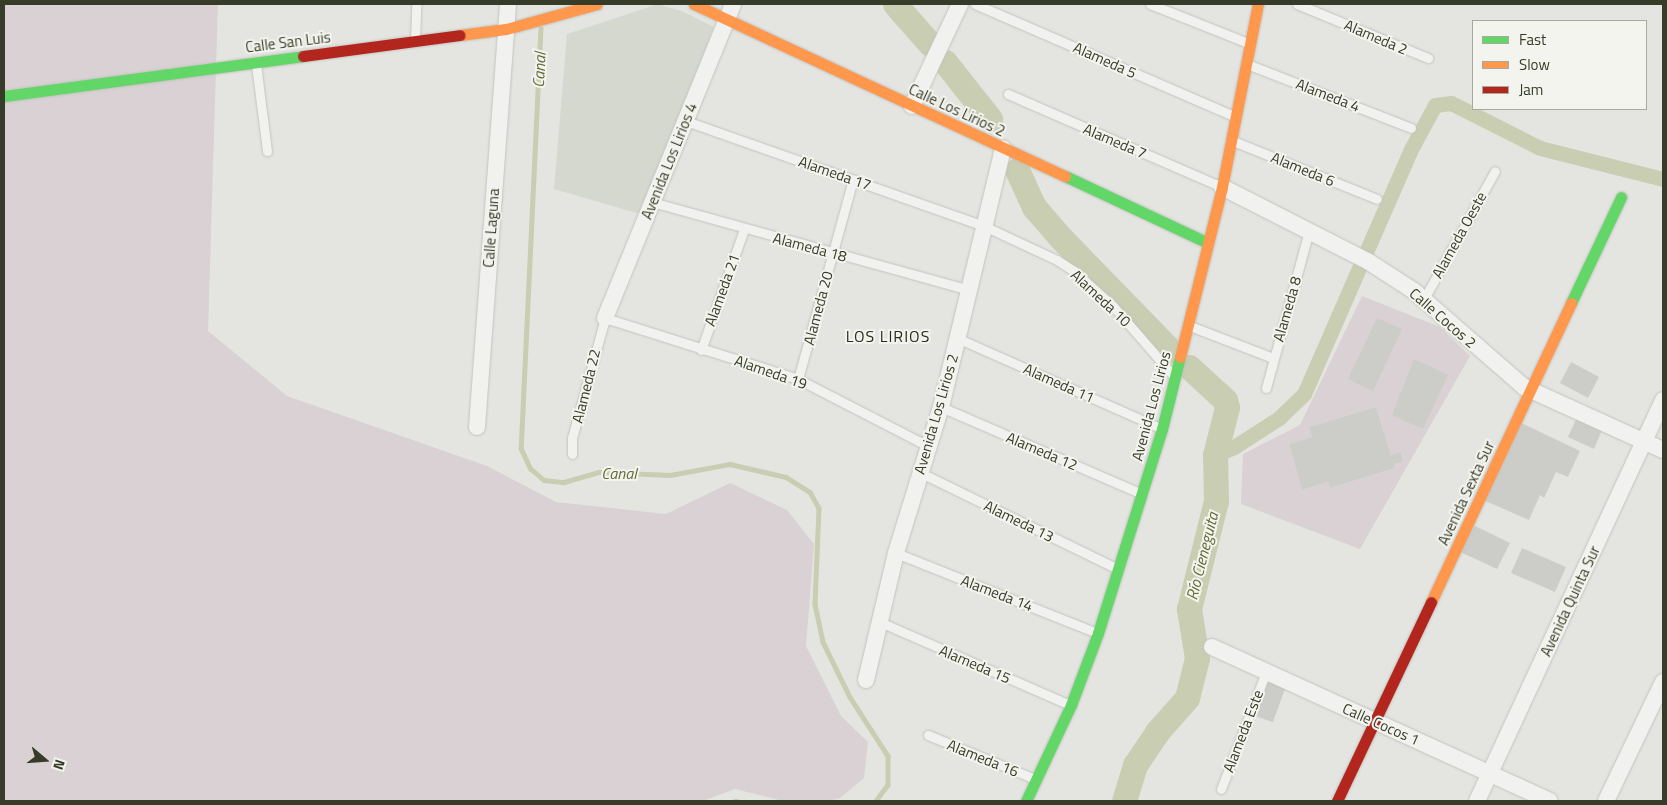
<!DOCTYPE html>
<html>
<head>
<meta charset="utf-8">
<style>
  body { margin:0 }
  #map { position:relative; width:1667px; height:805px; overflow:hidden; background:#e4e5e1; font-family:"Titillium Web",sans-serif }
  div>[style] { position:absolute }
  .built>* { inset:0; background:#d5d8cf }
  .green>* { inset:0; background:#d9d1d4 }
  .stream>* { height:4.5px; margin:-2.25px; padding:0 2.25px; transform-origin:2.25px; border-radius:2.25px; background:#c9cdb1 }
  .canal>* { height:15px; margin:-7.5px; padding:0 7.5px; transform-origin:7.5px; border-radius:7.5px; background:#c9cdb1 }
  .river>* { height:25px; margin:-12.5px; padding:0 12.5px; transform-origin:12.5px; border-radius:12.5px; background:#c9cdb1 }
  .building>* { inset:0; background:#cccdc9 }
  .roads { filter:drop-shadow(0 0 1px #c2c3bf) drop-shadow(0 0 1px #c2c3bf) }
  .lane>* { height:9px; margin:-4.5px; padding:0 4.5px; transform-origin:4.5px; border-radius:4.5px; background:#f1f2ef }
  .street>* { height:16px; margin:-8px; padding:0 8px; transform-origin:8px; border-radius:8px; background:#f1f2ef }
  .fast>* { height:11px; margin:-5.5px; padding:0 5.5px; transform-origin:5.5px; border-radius:5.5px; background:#63d668 }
  .slow>* { height:11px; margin:-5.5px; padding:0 5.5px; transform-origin:5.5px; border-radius:5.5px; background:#ff974d }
  .jam>* { height:11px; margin:-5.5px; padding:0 5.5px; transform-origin:5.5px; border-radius:5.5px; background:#b3261e }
  span { translate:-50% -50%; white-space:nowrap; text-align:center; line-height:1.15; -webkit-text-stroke:4px #f3f4ee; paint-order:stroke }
  .street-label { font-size:15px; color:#373c29 }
  .water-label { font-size:16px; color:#616c38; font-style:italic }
  .neighbourhood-label { font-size:16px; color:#272d1c; letter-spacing:1px }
  .frame { position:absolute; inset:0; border:5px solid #373c29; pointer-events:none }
  .legend { position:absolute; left:1472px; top:20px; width:175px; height:90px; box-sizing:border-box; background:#f3f4ee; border:1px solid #a8aa9f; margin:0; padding:6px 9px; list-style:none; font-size:15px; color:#373c29 }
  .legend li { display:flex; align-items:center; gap:10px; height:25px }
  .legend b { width:25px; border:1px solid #a8aa9f }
  .north { position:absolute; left:20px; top:735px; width:50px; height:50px; -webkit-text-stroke:4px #f3f4ee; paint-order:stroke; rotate:108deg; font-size:14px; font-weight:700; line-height:20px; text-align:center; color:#373c29 }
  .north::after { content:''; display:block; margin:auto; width:18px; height:22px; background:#373c29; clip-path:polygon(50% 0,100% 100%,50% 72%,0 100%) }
</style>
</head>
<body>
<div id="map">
  <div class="built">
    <div style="clip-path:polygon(658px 4px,684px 12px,714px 27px,640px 214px,554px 189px,567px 34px)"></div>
  </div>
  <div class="green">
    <div style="clip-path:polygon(4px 4px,218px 4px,208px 331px,287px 396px,487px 466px,556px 502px,666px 514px,730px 483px,787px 510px,814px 544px,806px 646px,841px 716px,868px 742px,864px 778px,840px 798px,828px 801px,783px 801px,735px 789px,703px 801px,4px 801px)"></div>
    <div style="clip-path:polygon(evenodd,1362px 296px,1440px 327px,1470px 356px,1360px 549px,1241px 504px,1243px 454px,1300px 425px,1362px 296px,1376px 407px,1391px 455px,1401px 453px,1403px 462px,1394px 464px,1395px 468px,1330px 488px,1328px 482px,1302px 490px,1289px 444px,1312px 437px,1309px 427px,1376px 407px)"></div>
  </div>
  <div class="stream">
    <div style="left:541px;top:28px;width:420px;rotate:92.7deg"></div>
    <div style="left:521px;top:448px;width:23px;rotate:65deg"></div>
    <div style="left:531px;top:469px;width:17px;rotate:40deg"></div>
    <div style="left:544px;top:480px;width:20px;rotate:6deg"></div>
    <div style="left:564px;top:482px;width:36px;rotate:-16deg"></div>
    <div style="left:599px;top:472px;width:71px;rotate:2.4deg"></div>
    <div style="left:670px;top:475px;width:61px;rotate:-10.4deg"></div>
    <div style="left:730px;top:464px;width:57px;rotate:13.1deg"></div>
    <div style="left:786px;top:477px;width:28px;rotate:32deg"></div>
    <div style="left:810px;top:492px;width:18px;rotate:61deg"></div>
    <div style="left:819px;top:508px;width:96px;rotate:92.4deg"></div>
    <div style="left:815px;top:604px;width:39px;rotate:78deg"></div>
    <div style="left:823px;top:642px;width:61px;rotate:63.9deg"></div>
    <div style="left:850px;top:697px;width:70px;rotate:57.2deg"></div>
    <div style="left:888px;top:756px;width:29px;rotate:90deg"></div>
    <div style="left:888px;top:785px;width:20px;rotate:127deg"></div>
    <div style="left:735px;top:801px;width:3px"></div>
  </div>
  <div class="canal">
    <div style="left:1215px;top:455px;width:21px;rotate:-23deg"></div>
    <div style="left:1234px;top:447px;width:54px;rotate:-32.8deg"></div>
    <div style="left:1279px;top:418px;width:35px;rotate:-44deg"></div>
    <div style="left:1304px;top:394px;width:265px;rotate:-66.4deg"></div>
    <div style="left:1410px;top:151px;width:52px;rotate:-61.5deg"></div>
    <div style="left:1435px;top:105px;width:16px;rotate:-7deg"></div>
    <div style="left:1451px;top:103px;width:100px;rotate:26.8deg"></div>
    <div style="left:1540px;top:148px;width:127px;rotate:14.1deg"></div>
  </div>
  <div class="river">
    <div style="left:895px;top:4px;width:53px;rotate:48.8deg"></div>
    <div style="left:945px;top:62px;width:73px;rotate:51.7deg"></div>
    <div style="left:1017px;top:170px;width:41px;rotate:65.3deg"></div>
    <div style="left:1034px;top:207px;width:40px;rotate:49deg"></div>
    <div style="left:1060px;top:237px;width:158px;rotate:45.8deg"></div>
    <div style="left:1124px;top:801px;width:38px;rotate:-73deg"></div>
    <div style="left:1135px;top:765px;width:40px;rotate:-56deg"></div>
    <div style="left:1157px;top:732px;width:45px;rotate:-48.6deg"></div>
    <div style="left:1187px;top:698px;width:41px;rotate:-76deg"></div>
    <div style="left:1197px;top:658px;width:50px;rotate:-99.3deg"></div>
    <div style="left:1189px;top:609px;width:111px;rotate:-76deg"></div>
    <div style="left:1216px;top:501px;width:46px;rotate:-91.2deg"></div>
    <div style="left:1215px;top:455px;width:49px;rotate:-76deg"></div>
    <div style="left:1227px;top:407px;width:7px;rotate:-106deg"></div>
    <div style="left:1225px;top:400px;width:49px;rotate:-137.5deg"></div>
  </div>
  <div class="building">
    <div style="clip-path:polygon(1377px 318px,1402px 329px,1373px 391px,1348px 379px)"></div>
    <div style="clip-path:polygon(1414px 359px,1448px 375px,1423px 429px,1392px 415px)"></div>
    <div style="clip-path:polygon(1571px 362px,1599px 377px,1588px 398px,1560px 383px)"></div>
    <div style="clip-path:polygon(1376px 407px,1391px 455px,1401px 452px,1403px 462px,1394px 464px,1395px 468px,1330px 488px,1328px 482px,1302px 490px,1289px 444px,1312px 437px,1309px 427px)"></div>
    <div style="clip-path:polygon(1580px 411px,1605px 423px,1594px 449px,1568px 437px)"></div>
    <div style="clip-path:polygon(1517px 421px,1580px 451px,1568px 477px,1556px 472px,1544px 498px,1540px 495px,1529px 520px,1481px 499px)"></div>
    <div style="clip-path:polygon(1469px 523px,1510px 543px,1497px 569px,1456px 550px)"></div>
    <div style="clip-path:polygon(1522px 548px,1566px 567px,1555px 592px,1511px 573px)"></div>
    <div style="clip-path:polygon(1268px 679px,1286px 686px,1273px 722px,1255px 716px)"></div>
  </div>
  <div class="roads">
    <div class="lane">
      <div style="left:975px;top:4px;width:282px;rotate:23.4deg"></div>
      <div style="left:1150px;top:4px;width:105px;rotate:21.7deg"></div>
      <div style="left:1297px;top:4px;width:142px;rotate:22.4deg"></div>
      <div style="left:415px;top:41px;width:37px;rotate:-88deg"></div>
      <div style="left:256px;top:64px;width:88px;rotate:82.8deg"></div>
      <div style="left:1247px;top:64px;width:176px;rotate:21.3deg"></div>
      <div style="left:1008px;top:94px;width:233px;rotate:23.5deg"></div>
      <div style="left:686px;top:121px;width:316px;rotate:19.4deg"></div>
      <div style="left:984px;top:226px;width:81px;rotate:25deg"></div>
      <div style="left:1057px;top:260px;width:20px;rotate:33deg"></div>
      <div style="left:1074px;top:271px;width:52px;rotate:41.9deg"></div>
      <div style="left:1113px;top:306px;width:90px;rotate:49.1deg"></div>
      <div style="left:1233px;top:141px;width:155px;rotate:21.9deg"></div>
      <div style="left:652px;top:202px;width:329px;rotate:15.5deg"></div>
      <div style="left:1424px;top:299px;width:146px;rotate:-61deg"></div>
      <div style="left:1190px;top:326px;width:89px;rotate:21.1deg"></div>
      <div style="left:957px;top:338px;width:224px;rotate:23.9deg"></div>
      <div style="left:701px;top:350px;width:128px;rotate:-70.4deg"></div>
      <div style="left:798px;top:379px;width:207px;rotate:-74.6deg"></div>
      <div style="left:1266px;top:388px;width:163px;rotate:-74.7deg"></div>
      <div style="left:941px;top:407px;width:217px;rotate:23.4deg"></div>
      <div style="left:572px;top:454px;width:16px;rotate:-90deg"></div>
      <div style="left:572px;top:438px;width:124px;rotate:-74.6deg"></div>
      <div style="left:605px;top:318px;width:202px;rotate:17.5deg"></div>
      <div style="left:798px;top:379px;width:146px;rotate:27.3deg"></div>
      <div style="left:919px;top:472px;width:221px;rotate:26deg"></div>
      <div style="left:896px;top:553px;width:216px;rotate:21.7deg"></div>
      <div style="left:880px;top:622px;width:207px;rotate:23.6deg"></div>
      <div style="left:928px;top:735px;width:116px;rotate:22.4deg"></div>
      <div style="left:1221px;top:789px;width:125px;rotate:-69deg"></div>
    </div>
    <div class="street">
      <div style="left:912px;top:106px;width:113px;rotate:-64.8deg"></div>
      <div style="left:1222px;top:187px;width:165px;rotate:27deg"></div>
      <div style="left:1369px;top:262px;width:54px;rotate:32.8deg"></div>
      <div style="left:1414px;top:291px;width:146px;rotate:41.1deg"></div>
      <div style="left:1524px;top:387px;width:153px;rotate:24.4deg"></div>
      <div style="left:605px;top:318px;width:339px;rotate:-67.8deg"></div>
      <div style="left:477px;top:427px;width:424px;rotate:-85.8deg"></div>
      <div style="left:1212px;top:647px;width:371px;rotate:24.5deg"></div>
      <div style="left:866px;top:680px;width:130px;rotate:-76.7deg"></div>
      <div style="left:896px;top:553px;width:153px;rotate:-72.9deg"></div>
      <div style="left:941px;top:407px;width:266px;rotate:-76.5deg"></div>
      <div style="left:1477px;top:801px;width:442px;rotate:-65.1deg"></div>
      <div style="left:1606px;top:801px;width:132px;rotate:-64.4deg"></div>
    </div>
    <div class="fast">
      <div style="left:4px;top:96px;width:302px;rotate:-7.6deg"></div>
      <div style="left:1065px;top:176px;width:158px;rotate:25.1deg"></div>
      <div style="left:1571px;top:303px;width:117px;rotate:-64.7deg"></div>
      <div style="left:1026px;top:801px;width:106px;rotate:-64.9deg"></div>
      <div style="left:1071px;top:705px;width:77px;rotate:-69.4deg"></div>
      <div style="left:1098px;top:633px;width:214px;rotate:-72.6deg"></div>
      <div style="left:1162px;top:429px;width:74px;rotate:-76deg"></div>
    </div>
    <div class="slow">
      <div style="left:694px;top:4px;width:409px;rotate:24.9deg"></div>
      <div style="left:460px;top:35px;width:46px;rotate:-7.4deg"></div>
      <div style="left:506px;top:29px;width:94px;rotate:-15.4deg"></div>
      <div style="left:1180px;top:357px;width:175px;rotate:-76.1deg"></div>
      <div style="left:1222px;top:187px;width:187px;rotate:-78.9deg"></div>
      <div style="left:1431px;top:602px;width:330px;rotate:-64.9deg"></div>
    </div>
    <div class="jam">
      <div style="left:303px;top:56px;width:158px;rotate:-7.6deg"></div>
      <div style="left:1337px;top:801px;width:220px;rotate:-64.7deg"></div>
    </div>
  </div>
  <div class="street-label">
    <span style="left:1376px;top:37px;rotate:23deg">Alameda 2</span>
    <span style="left:288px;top:42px;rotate:-7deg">Calle San Luis</span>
    <span style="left:1105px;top:60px;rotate:24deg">Alameda 5</span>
    <span style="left:1328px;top:95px;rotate:21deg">Alameda 4</span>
    <span style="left:957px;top:110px;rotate:25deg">Calle Los Lirios 2</span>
    <span style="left:1115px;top:141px;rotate:23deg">Alameda 7</span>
    <span style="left:669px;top:161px;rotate:-68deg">Avenida Los Lirios 4</span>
    <span style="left:1303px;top:169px;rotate:22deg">Alameda 6</span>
    <span style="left:835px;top:173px;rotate:19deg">Alameda 17</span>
    <span style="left:491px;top:228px;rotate:-86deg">Calle Laguna</span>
    <span style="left:1459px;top:235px;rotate:-61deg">Alameda Oeste</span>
    <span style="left:810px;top:247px;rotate:15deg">Alameda 18</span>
    <span style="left:722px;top:290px;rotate:-70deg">Alameda 21</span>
    <span style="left:1101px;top:298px;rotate:43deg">Alameda 10</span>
    <span style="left:818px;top:308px;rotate:-75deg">Alameda 20</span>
    <span style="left:1287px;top:309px;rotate:-74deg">Alameda 8</span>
    <span style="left:1443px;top:318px;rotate:41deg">Calle Cocos 2</span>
    <span style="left:771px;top:372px;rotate:19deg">Alameda 19</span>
    <span style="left:1059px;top:383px;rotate:24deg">Alameda 11</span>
    <span style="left:586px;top:386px;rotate:-76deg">Alameda 22</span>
    <span style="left:1151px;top:406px;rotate:-75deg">Avenida Los Lirios</span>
    <span style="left:936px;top:414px;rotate:-74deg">Avenida Los Lirios 2</span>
    <span style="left:1042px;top:451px;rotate:23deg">Alameda 12</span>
    <span style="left:1466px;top:493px;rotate:-65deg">Avenida Sexta Sur</span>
    <span style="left:1019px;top:521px;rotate:26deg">Alameda 13</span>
    <span style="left:997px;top:593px;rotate:21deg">Alameda 14</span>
    <span style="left:1570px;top:601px;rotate:-65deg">Avenida Quinta Sur</span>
    <span style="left:975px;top:664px;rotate:23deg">Alameda 15</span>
    <span style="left:1381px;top:724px;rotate:24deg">Calle Cocos 1</span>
    <span style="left:1243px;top:731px;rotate:-69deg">Alameda Este</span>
    <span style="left:983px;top:758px;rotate:22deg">Alameda 16</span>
  </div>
  <div class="water-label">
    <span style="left:539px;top:70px;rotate:-87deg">Canal</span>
    <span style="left:619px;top:473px">Canal</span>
    <span style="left:1202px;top:556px;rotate:-76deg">Río Cieneguita</span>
  </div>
  <div class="neighbourhood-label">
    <span style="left:888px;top:336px">LOS LIRIOS</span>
  </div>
  <div class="frame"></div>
  <ul class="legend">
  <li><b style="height:6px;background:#63d668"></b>Fast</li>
  <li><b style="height:6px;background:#ff974d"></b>Slow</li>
  <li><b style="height:6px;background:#b3261e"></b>Jam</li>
  </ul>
  <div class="north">N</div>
</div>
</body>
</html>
